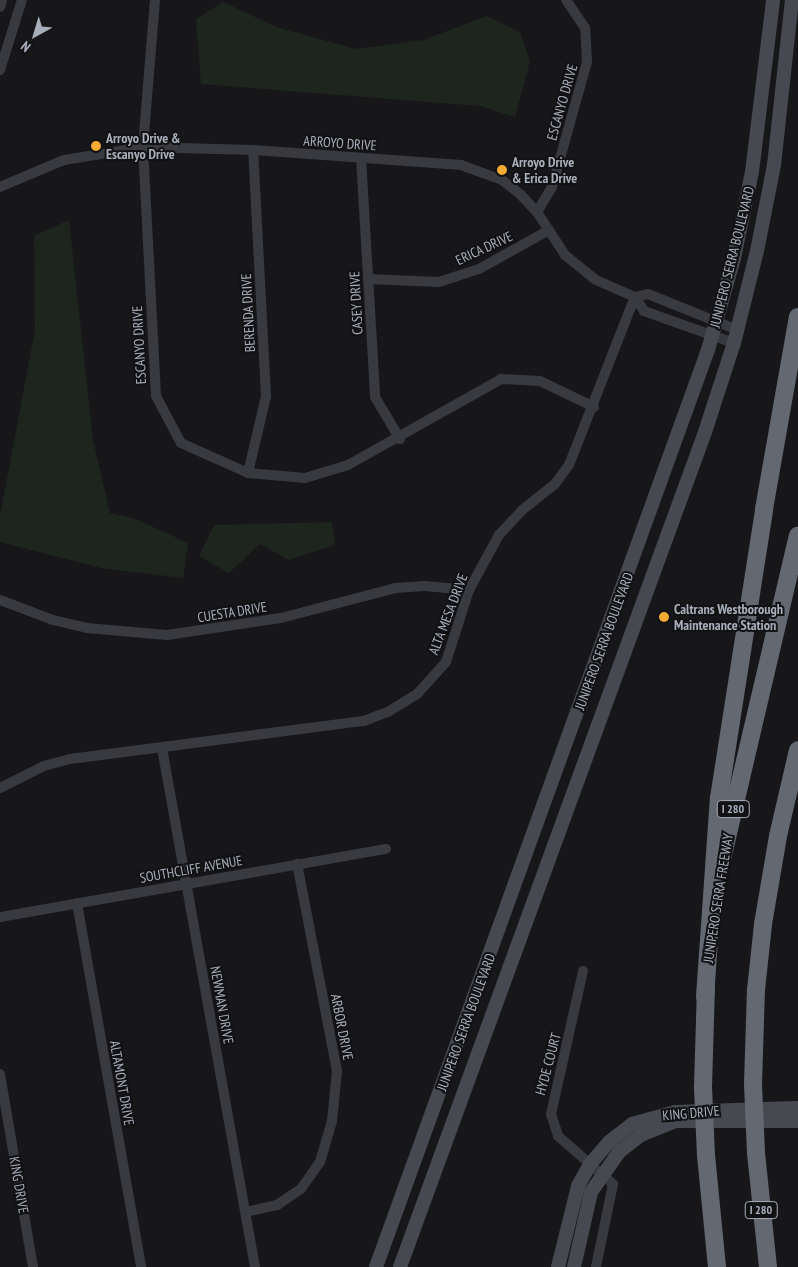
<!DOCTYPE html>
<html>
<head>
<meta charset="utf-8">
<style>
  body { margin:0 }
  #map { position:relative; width:798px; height:1267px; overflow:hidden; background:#17171a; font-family:"PT Sans Narrow",sans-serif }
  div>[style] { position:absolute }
  .green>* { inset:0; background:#1d251e }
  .street>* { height:10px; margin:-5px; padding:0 5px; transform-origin:5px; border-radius:5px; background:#383a3f }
  .secondary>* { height:14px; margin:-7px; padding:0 7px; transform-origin:7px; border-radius:7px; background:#46494f }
  .highway>* { height:18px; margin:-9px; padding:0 9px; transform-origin:9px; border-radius:9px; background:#646870 }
  .highway-bridge>* { height:18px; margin:-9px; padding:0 9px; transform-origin:9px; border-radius:9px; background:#646870 }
  .dots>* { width:14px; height:14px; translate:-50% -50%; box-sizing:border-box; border:2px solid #121215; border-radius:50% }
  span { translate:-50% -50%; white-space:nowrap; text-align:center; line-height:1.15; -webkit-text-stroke:4px #121215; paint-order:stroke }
  .shield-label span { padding:1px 4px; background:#121215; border:1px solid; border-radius:4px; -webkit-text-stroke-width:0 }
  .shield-label { font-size:12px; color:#a9afba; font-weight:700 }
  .street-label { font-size:14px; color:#a9afba }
  .poi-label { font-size:14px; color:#a9afba; font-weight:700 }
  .left { translate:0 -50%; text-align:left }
  .north { position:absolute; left:10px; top:10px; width:50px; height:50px; -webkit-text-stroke:4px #121215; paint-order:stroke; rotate:219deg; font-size:14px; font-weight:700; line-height:20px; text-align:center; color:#a9afba }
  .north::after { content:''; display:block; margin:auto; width:18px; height:22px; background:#a9afba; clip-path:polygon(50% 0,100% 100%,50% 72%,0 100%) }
</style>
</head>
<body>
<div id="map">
  <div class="green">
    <div style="clip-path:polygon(223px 2px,279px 28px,356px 49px,423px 40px,487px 16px,520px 32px,530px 61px,515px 117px,480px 106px,201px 84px,196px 19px)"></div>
    <div style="clip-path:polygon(69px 220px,93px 440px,110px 513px,136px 519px,188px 543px,183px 578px,101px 568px,0 542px,0 516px,35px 330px,34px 236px)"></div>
    <div style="clip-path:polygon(332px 522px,335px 545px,289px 560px,260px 544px,229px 573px,199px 556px,214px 525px)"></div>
  </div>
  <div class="street">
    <div style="left:155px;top:0;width:147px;rotate:94.7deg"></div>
    <div style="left:143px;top:147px;width:249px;rotate:87deg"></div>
    <div style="left:156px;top:396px;width:53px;rotate:62deg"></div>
    <div style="left:181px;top:443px;width:73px;rotate:24.1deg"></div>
    <div style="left:248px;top:473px;width:57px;rotate:5deg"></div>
    <div style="left:305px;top:478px;width:45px;rotate:-16.8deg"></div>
    <div style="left:348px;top:465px;width:176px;rotate:-29.3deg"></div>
    <div style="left:501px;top:379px;width:39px;rotate:3deg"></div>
    <div style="left:540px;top:381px;width:60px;rotate:25.7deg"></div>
    <div style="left:0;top:7px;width:7px;rotate:-74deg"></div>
    <div style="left:0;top:70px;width:73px;rotate:-72.6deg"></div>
    <div style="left:361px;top:158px;width:239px;rotate:86.6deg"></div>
    <div style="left:375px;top:397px;width:49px;rotate:59.2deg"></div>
    <div style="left:0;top:187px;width:69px;rotate:-22.9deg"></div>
    <div style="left:64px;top:160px;width:80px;rotate:-9.3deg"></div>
    <div style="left:143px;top:147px;width:110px;rotate:1.6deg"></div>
    <div style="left:253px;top:150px;width:209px;rotate:4.1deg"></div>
    <div style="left:461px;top:165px;width:44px;rotate:20.1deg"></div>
    <div style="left:502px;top:180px;width:23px;rotate:38deg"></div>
    <div style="left:520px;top:194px;width:25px;rotate:47deg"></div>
    <div style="left:537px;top:212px;width:51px;rotate:56.9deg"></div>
    <div style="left:565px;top:255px;width:40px;rotate:39deg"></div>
    <div style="left:596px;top:280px;width:43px;rotate:23.6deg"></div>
    <div style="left:635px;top:297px;width:13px;rotate:-13deg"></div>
    <div style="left:648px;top:294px;width:96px;rotate:22deg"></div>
    <div style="left:537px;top:212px;width:29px;rotate:-59deg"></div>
    <div style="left:552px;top:187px;width:130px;rotate:-74.4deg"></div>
    <div style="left:587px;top:62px;width:34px;rotate:-93deg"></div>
    <div style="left:585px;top:28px;width:34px;rotate:-124deg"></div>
    <div style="left:368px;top:279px;width:71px;rotate:2.4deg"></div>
    <div style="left:439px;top:282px;width:42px;rotate:-18deg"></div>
    <div style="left:479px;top:269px;width:80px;rotate:-29.1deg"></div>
    <div style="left:635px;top:297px;width:17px;rotate:57deg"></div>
    <div style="left:644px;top:311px;width:96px;rotate:19.6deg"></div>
    <div style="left:248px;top:473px;width:79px;rotate:-76.8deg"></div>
    <div style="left:266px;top:396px;width:246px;rotate:-93deg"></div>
    <div style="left:0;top:600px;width:57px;rotate:20.7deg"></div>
    <div style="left:53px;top:620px;width:35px;rotate:13deg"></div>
    <div style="left:87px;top:628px;width:80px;rotate:5deg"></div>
    <div style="left:167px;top:635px;width:115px;rotate:-8.5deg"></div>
    <div style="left:281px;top:618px;width:118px;rotate:-14.7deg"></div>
    <div style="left:395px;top:588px;width:30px;rotate:-4deg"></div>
    <div style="left:425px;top:586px;width:44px;rotate:5.2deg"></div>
    <div style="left:162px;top:748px;width:527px;rotate:79.84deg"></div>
    <div style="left:0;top:788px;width:49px;rotate:-26.6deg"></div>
    <div style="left:44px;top:766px;width:27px;rotate:-15deg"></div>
    <div style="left:70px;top:759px;width:296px;rotate:-7.4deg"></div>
    <div style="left:364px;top:721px;width:26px;rotate:-21deg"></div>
    <div style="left:388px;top:712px;width:36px;rotate:-32deg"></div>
    <div style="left:418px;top:693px;width:42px;rotate:-47.9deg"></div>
    <div style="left:446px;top:662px;width:76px;rotate:-72.3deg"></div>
    <div style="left:469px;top:590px;width:63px;rotate:-61.4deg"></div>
    <div style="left:499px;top:535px;width:33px;rotate:-47deg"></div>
    <div style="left:521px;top:511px;width:43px;rotate:-38.5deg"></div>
    <div style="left:555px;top:484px;width:24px;rotate:-54deg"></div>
    <div style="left:569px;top:465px;width:180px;rotate:-68.6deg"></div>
    <div style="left:77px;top:903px;width:370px;rotate:80deg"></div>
    <div style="left:0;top:917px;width:392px;rotate:-10deg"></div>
    <div style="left:583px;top:971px;width:147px;rotate:102.6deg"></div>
    <div style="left:551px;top:1114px;width:23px;rotate:72deg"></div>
    <div style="left:558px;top:1136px;width:73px;rotate:41.1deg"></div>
    <div style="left:613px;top:1184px;width:85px;rotate:101.6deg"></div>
    <div style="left:0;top:1074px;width:196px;rotate:80.3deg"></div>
    <div style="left:246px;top:1212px;width:32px;rotate:-13deg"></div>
    <div style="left:277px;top:1205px;width:29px;rotate:-34deg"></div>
    <div style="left:301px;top:1189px;width:33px;rotate:-55deg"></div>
    <div style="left:320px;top:1162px;width:43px;rotate:-73.7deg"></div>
    <div style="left:332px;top:1121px;width:50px;rotate:-84.3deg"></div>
    <div style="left:337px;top:1071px;width:211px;rotate:-100.9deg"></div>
  </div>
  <div class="secondary">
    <div style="left:376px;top:1267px;width:975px;rotate:-70.1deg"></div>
    <div style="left:708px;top:350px;width:96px;rotate:-74.2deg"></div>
    <div style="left:734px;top:258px;width:88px;rotate:-78.2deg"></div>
    <div style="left:752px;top:172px;width:173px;rotate:-83deg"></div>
    <div style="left:400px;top:1267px;width:889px;rotate:-69.93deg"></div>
    <div style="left:705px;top:432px;width:94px;rotate:-72deg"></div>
    <div style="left:734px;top:343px;width:95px;rotate:-76deg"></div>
    <div style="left:757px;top:251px;width:88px;rotate:-78.8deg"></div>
    <div style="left:774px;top:165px;width:166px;rotate:-83.8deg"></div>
    <div style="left:558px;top:1267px;width:83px;rotate:-76.1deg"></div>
    <div style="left:578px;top:1186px;width:25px;rotate:-61deg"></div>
    <div style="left:590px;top:1164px;width:29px;rotate:-49deg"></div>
    <div style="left:609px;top:1142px;width:29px;rotate:-38deg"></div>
    <div style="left:632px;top:1124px;width:45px;rotate:-15.6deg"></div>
    <div style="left:675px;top:1112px;width:123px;rotate:-1.9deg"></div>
    <div style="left:574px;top:1267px;width:77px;rotate:-77.2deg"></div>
    <div style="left:591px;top:1192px;width:49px;rotate:-55deg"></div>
    <div style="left:619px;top:1152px;width:28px;rotate:-38deg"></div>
    <div style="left:641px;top:1135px;width:38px;rotate:-22deg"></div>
    <div style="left:676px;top:1121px;width:122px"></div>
  </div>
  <div class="highway">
    <div style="left:722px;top:859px;width:332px;rotate:-76.8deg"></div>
    <div style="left:705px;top:997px;width:199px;rotate:-86deg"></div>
    <div style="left:719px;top:798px;width:292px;rotate:-81.1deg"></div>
    <div style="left:764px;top:509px;width:195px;rotate:-80deg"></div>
    <div style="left:753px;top:1084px;width:94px;rotate:-88.2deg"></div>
    <div style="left:756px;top:990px;width:66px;rotate:-83.9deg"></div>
    <div style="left:763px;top:924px;width:89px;rotate:-80.3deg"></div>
    <div style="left:778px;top:836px;width:88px;rotate:-76.9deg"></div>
    <div style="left:703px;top:1087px;width:100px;rotate:-88.3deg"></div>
    <div style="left:756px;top:1153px;width:115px;rotate:84deg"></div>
    <div style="left:706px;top:1155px;width:113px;rotate:84.4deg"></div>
  </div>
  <div class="highway-bridge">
    <div style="left:753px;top:1084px;width:69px;rotate:87.5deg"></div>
    <div style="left:703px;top:1087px;width:68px;rotate:87.5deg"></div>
  </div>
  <div class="dots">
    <div style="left:96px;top:146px;background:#f6ac33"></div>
    <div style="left:502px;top:170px;background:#f6ac33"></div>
    <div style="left:664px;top:617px;background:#f6ac33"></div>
  </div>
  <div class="shield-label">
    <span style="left:733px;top:809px">I 280</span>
    <span style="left:761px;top:1210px">I 280</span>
  </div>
  <div class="street-label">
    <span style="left:562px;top:102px;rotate:-74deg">ESCANYO DRIVE</span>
    <span style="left:340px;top:143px;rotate:4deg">ARROYO DRIVE</span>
    <span style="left:484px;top:248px;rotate:-25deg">ERICA DRIVE</span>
    <span style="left:732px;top:257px;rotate:-76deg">JUNIPERO SERRA BOULEVARD</span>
    <span style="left:356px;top:303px;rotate:-93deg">CASEY DRIVE</span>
    <span style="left:248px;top:313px;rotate:-93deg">BERENDA DRIVE</span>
    <span style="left:139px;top:345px;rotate:-93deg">ESCANYO DRIVE</span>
    <span style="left:232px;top:612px;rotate:-9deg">CUESTA DRIVE</span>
    <span style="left:448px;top:614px;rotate:-69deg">ALTA MESA DRIVE</span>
    <span style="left:604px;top:641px;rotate:-70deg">JUNIPERO SERRA BOULEVARD</span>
    <span style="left:191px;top:869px;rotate:-10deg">SOUTHCLIFF AVENUE</span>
    <span style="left:718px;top:898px;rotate:-81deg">JUNIPERO SERRA FREEWAY</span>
    <span style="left:222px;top:1005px;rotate:80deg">NEWMAN DRIVE</span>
    <span style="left:466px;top:1022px;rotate:-70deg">JUNIPERO SERRA BOULEVARD</span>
    <span style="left:342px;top:1027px;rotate:79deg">ARBOR DRIVE</span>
    <span style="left:548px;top:1064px;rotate:-75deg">HYDE COURT</span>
    <span style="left:122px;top:1083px;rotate:80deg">ALTAMONT DRIVE</span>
    <span style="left:691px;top:1113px;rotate:-5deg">KING DRIVE</span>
    <span style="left:19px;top:1185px;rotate:80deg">KING DRIVE</span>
  </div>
  <div class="poi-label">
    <span class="left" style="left:106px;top:146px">Arroyo Drive &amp;<br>Escanyo Drive</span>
    <span class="left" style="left:512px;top:170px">Arroyo Drive<br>&amp; Erica Drive</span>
    <span class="left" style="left:674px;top:617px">Caltrans Westborough<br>Maintenance Station</span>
  </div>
  <div class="north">N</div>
</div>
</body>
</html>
